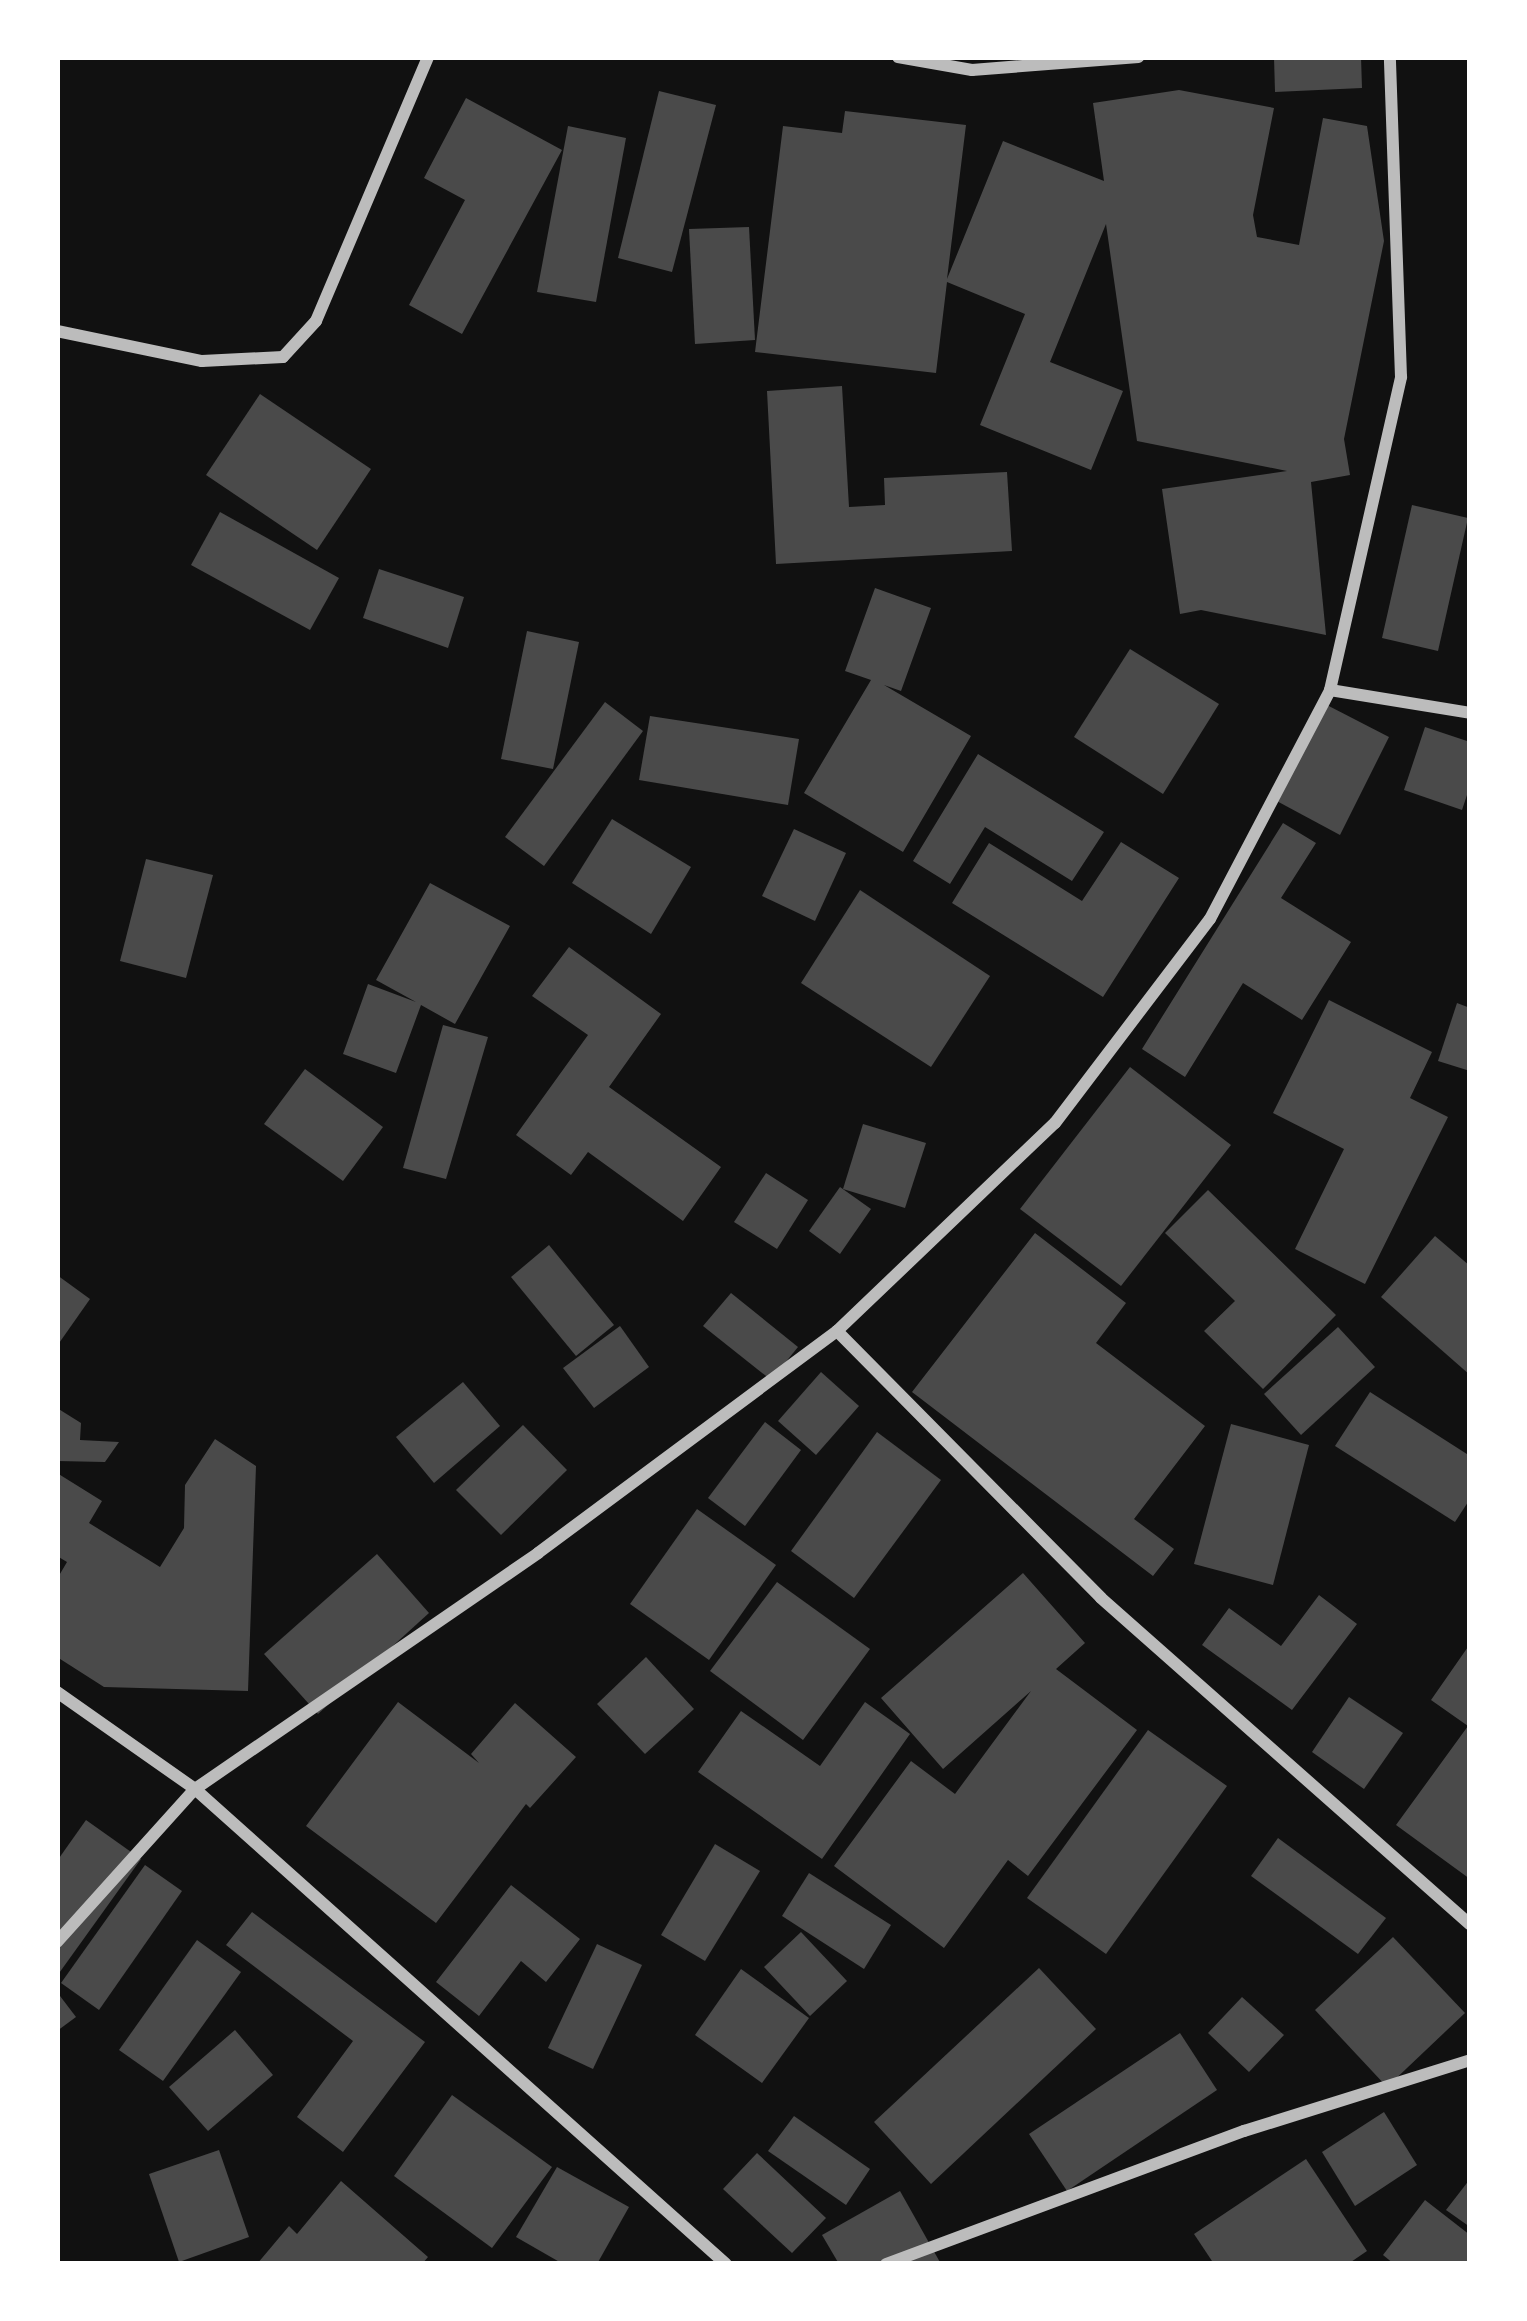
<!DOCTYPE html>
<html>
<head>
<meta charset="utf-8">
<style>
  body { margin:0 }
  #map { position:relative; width:1527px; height:2321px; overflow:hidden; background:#111; font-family:"Fira Sans",sans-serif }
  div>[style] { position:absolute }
  .building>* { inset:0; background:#4a4a4a }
  .minor>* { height:12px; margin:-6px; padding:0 6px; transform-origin:6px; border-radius:6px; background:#bcbcbc }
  span { translate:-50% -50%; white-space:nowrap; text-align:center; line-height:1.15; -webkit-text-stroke:9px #fff; paint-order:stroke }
  .frame { position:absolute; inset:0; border:60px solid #fff; pointer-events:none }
</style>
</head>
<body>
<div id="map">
  <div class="building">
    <div style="clip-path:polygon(1274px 57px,1361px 57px,1362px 88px,1275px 92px)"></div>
    <div style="clip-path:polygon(1179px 90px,1274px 108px,1253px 215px,1257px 237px,1299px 245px,1323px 118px,1367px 126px,1384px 241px,1344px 439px,1350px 475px,1311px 482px,1326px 635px,1201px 610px,1180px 614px,1162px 489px,1287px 471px,1137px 441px,1106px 224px,1050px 362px,1123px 391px,1091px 470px,980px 425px,1025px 314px,947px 282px,936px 373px,755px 352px,783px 126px,842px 133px,845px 111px,966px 125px,947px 279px,1003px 141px,1104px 181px,1093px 103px)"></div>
    <div style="clip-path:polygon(659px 91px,716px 105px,672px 272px,618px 258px)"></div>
    <div style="clip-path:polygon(466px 98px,562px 150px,462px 334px,409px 305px,465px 200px,424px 178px)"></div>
    <div style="clip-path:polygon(568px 126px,626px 138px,596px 302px,537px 292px)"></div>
    <div style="clip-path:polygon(749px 227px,755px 340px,695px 344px,689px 229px)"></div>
    <div style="clip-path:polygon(842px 386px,849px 507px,885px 505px,884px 478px,1007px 472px,1012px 551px,776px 564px,767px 391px)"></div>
    <div style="clip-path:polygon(260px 394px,371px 469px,317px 550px,206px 475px)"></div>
    <div style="clip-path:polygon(1412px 505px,1468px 518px,1438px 651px,1382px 638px)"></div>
    <div style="clip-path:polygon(220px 512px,339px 578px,310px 630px,191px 565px)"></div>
    <div style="clip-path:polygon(379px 569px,464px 597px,448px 648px,363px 618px)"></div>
    <div style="clip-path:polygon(875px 588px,931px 608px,901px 691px,884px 685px,971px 736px,903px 852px,804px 793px,871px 680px,845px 671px)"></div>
    <div style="clip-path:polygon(527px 631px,579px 642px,553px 769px,501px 759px)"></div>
    <div style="clip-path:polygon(1130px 649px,1219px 704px,1163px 794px,1074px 737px)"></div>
    <div style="clip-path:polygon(605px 702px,643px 731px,544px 866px,505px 837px)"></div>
    <div style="clip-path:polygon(1323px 703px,1389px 737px,1340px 835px,1273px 799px)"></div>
    <div style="clip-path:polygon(650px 716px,799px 739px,788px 805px,639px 780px)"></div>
    <div style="clip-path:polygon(1425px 727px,1470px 742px,1470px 786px,1462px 810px,1404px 790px)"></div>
    <div style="clip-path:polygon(978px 754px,1104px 832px,1072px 881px,985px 827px,950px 884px,913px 861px)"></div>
    <div style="clip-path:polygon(612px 819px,691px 867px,651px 934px,572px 883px)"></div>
    <div style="clip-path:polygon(1283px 823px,1316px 843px,1281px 898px,1351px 942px,1302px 1020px,1243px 983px,1185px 1077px,1142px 1049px)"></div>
    <div style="clip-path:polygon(794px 829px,846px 853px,815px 921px,762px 896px)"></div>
    <div style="clip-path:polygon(1121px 842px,1179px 878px,1103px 997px,952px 903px,989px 843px,1082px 901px)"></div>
    <div style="clip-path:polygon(146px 859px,213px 875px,186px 978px,120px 961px)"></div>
    <div style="clip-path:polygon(430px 883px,510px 926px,455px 1024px,421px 1005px,396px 1073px,343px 1054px,368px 984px,416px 1002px,376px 980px)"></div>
    <div style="clip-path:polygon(860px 890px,990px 976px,931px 1067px,801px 983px)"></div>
    <div style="clip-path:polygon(569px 947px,661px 1014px,609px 1087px,721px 1167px,683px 1221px,588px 1152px,571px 1175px,516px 1135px,588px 1035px,532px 996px)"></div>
    <div style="clip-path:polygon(1329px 1000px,1432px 1052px,1410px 1098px,1448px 1117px,1365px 1284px,1295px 1249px,1344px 1149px,1273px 1113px)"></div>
    <div style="clip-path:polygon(1457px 1003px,1470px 1008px,1470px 1071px,1438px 1061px)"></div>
    <div style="clip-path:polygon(443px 1025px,488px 1037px,446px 1179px,403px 1168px)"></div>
    <div style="clip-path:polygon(1130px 1067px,1231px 1145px,1121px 1286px,1020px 1209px)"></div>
    <div style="clip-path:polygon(305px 1069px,383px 1127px,343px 1181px,264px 1124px)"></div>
    <div style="clip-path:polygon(863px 1124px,926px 1143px,905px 1208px,843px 1189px)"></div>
    <div style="clip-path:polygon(766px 1173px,808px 1200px,777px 1249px,734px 1222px)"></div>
    <div style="clip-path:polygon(840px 1187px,871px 1209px,840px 1254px,809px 1231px)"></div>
    <div style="clip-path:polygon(1208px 1190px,1336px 1315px,1263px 1389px,1204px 1331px,1235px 1301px,1165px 1233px)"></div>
    <div style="clip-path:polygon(1035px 1233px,1126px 1303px,1096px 1343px,1205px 1426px,1134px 1519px,1174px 1549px,1153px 1576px,912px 1392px)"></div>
    <div style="clip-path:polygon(1435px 1236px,1470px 1266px,1470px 1375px,1381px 1297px)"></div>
    <div style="clip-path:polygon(549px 1245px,614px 1325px,576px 1356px,511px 1277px)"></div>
    <div style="clip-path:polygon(57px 1275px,90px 1299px,57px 1346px)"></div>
    <div style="clip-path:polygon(731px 1293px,798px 1347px,771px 1380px,703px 1326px)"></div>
    <div style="clip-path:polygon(620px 1326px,649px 1367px,594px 1408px,563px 1368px)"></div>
    <div style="clip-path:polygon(1338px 1327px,1375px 1367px,1301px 1435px,1264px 1394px)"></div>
    <div style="clip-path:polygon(821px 1372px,859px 1406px,816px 1455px,778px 1421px)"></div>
    <div style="clip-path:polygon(463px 1382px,500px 1426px,434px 1483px,396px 1437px)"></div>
    <div style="clip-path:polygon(1370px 1392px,1470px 1456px,1470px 1499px,1455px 1522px,1335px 1446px)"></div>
    <div style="clip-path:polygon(57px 1408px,81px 1423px,80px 1440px,119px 1442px,105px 1462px,57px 1461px)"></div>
    <div style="clip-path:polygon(765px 1422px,801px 1450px,745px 1526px,708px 1498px)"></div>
    <div style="clip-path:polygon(1231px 1424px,1309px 1445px,1273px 1585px,1194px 1564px)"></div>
    <div style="clip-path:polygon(523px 1425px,567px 1470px,501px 1535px,456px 1490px)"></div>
    <div style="clip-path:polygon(877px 1432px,941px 1480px,854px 1598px,791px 1551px)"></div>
    <div style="clip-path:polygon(215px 1439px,256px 1466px,248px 1691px,104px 1687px,57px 1657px,57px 1579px,67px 1562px,57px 1556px,57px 1473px,102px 1501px,89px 1523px,160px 1567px,184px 1528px,185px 1485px)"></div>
    <div style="clip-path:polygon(697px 1509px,776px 1565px,709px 1660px,630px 1604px)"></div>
    <div style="clip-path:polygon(377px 1554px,429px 1613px,318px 1714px,264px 1654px)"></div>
    <div style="clip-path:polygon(1023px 1573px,1085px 1643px,1056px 1669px,1137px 1730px,1028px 1876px,1008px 1860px,944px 1948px,834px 1866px,911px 1761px,955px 1794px,1031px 1691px,943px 1769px,881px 1698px)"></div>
    <div style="clip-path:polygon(777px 1582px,870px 1649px,803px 1740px,710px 1671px)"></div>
    <div style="clip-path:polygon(1319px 1595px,1357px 1624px,1292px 1710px,1202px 1645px,1229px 1608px,1281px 1646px)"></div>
    <div style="clip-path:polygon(1470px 1644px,1470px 1879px,1396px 1825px,1468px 1726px,1431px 1700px)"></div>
    <div style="clip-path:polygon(646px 1657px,694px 1709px,645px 1754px,597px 1704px)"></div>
    <div style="clip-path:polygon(1349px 1697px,1403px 1733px,1364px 1789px,1312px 1752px)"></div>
    <div style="clip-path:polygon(398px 1702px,479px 1763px,471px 1754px,515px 1703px,576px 1757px,530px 1808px,526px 1804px,436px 1923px,306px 1826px)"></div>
    <div style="clip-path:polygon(865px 1702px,910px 1734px,822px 1859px,698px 1772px,741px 1711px,820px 1766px)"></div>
    <div style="clip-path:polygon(1148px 1730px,1227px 1786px,1106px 1954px,1027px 1898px)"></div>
    <div style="clip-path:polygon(86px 1820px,141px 1859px,57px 1976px,57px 1861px)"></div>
    <div style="clip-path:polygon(1278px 1838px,1386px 1918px,1358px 1954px,1251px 1876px)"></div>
    <div style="clip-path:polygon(715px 1844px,760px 1871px,705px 1961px,661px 1935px)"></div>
    <div style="clip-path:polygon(145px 1865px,182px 1891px,99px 2010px,61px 1983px)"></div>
    <div style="clip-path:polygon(809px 1873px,891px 1925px,864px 1969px,782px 1916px)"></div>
    <div style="clip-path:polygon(511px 1885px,580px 1939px,546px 1982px,521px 1961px,479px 2016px,436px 1982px)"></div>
    <div style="clip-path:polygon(252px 1912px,425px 2042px,343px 2152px,297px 2117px,353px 2041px,226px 1945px)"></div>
    <div style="clip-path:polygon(801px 1932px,847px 1981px,810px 2016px,764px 1967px)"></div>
    <div style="clip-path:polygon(1393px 1937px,1465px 2013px,1387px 2087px,1315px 2010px)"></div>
    <div style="clip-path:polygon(197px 1940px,241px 1972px,163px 2081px,119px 2050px)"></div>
    <div style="clip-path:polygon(597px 1944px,642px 1965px,593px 2069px,548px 2048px)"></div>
    <div style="clip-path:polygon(1039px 1968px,1096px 2029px,931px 2184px,874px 2122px)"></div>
    <div style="clip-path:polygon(741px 1969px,809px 2018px,762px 2083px,695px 2035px)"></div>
    <div style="clip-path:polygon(57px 1992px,76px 2017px,57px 2031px)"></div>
    <div style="clip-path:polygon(1242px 1997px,1284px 2035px,1249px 2072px,1208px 2033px)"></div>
    <div style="clip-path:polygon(235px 2030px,273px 2075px,208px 2131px,169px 2087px)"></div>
    <div style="clip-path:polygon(1180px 2033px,1217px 2090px,1067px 2191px,1029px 2134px)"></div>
    <div style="clip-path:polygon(452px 2095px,552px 2167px,492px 2248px,394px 2176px)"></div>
    <div style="clip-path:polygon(1384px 2112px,1417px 2165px,1355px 2206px,1322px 2152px)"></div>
    <div style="clip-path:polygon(794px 2116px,870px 2169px,846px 2205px,768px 2151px)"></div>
    <div style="clip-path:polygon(219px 2150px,249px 2237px,179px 2262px,149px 2174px)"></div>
    <div style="clip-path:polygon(757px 2153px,826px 2218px,792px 2253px,723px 2189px)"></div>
    <div style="clip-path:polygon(1306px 2159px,1367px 2251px,1348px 2264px,1214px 2264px,1194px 2234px)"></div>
    <div style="clip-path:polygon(557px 2167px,629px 2207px,597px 2264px,563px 2264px,516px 2237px)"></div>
    <div style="clip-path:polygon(1470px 2179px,1470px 2227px,1446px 2210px)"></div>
    <div style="clip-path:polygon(341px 2181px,428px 2257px,422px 2264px,257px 2264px,289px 2226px,297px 2234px)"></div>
    <div style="clip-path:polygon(900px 2191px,941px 2264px,839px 2264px,822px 2235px)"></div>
    <div style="clip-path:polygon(1425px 2200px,1470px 2235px,1470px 2264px,1394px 2264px,1383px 2255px)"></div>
  </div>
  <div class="minor">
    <div style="left:898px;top:57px;width:75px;rotate:10deg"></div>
    <div style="left:972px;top:70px;width:167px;rotate:-4.5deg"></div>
    <div style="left:57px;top:331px;width:148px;rotate:11.7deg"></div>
    <div style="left:202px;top:361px;width:81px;rotate:-2.8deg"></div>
    <div style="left:283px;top:357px;width:49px;rotate:-47.5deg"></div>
    <div style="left:316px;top:321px;width:287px;rotate:-67deg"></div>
    <div style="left:1330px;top:690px;width:142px;rotate:9.3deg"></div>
    <div style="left:837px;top:1331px;width:375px;rotate:45.3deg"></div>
    <div style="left:1101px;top:1598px;width:492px;rotate:41.5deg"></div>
    <div style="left:57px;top:1692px;width:169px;rotate:35.1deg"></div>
    <div style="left:195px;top:1789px;width:712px;rotate:41.81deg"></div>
    <div style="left:57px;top:1942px;width:206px;rotate:-48deg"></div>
    <div style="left:195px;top:1789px;width:416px;rotate:-34.5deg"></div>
    <div style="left:538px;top:1553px;width:372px;rotate:-36.6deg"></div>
    <div style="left:837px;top:1331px;width:301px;rotate:-43.7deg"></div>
    <div style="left:1055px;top:1123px;width:256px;rotate:-52.8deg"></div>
    <div style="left:1210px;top:919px;width:259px;rotate:-62.3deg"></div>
    <div style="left:1330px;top:690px;width:321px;rotate:-77.2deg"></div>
    <div style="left:1401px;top:377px;width:320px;rotate:-92deg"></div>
    <div style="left:886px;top:2264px;width:382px;rotate:-20.4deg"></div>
    <div style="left:1244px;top:2131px;width:237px;rotate:-17.4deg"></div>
  </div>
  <div class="frame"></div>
</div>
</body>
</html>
